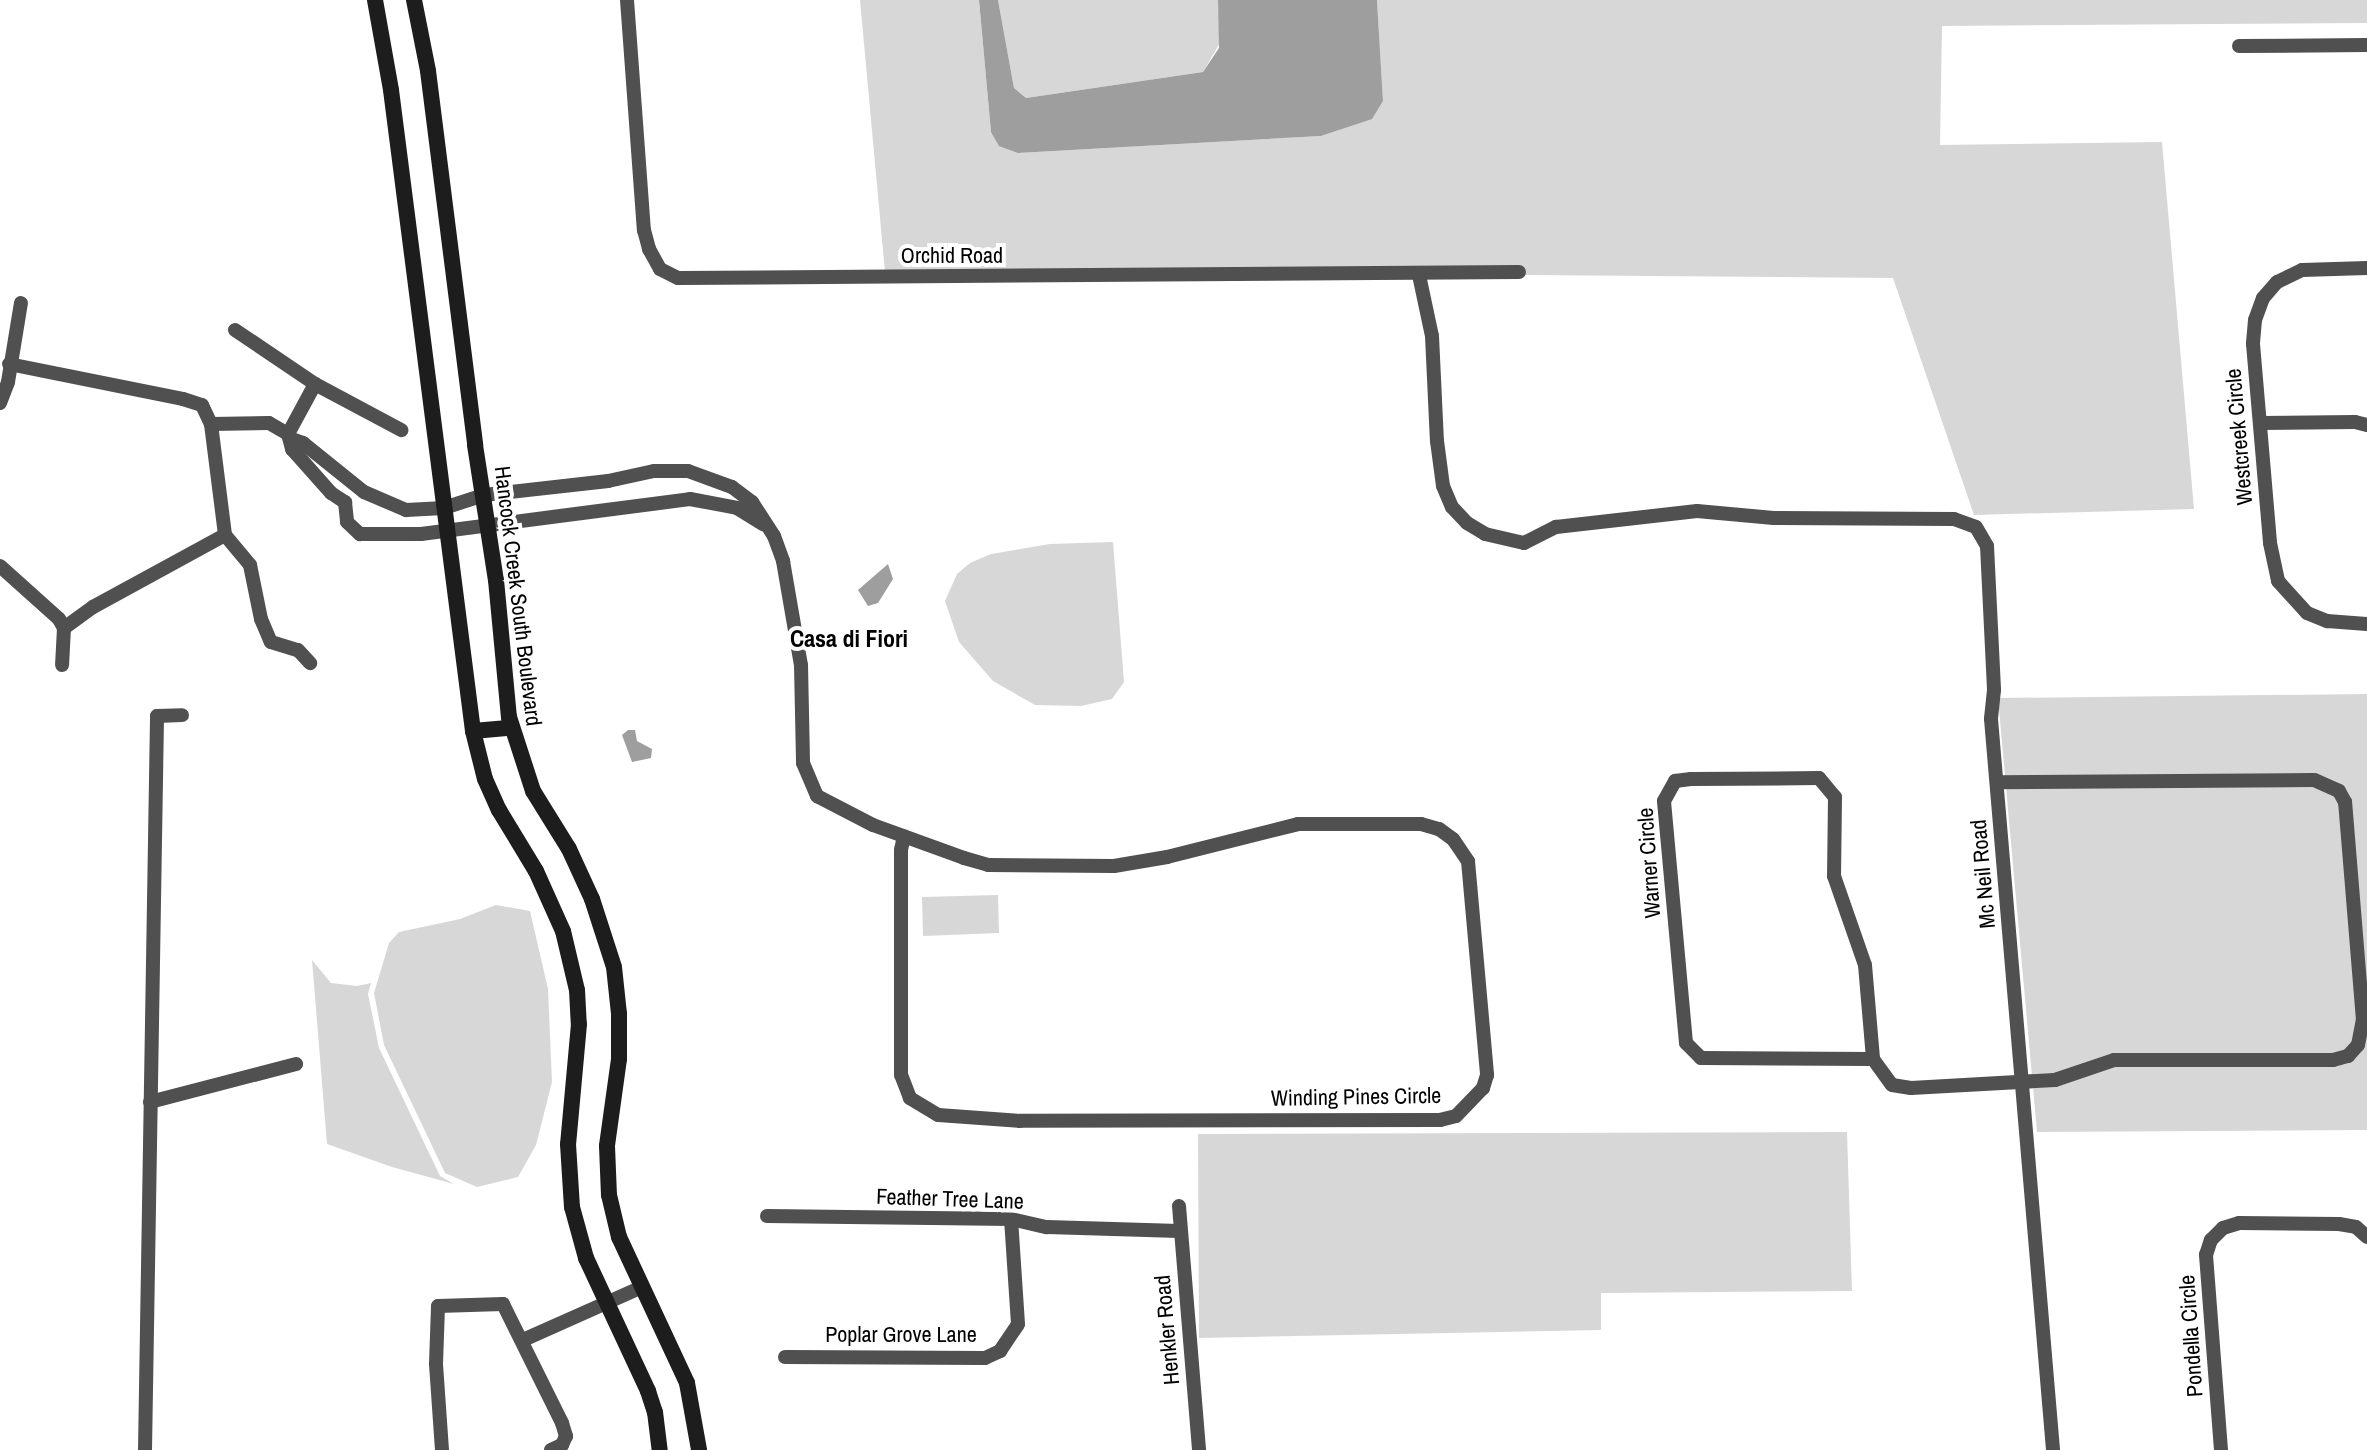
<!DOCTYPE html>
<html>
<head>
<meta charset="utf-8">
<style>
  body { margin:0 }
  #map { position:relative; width:2367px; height:1450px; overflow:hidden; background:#fff; font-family:"Archivo Narrow",sans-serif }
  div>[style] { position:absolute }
  .green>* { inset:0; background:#d7d7d7 }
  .water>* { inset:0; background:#9e9e9e }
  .street>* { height:14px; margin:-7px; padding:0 7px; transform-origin:7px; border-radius:7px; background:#505050 }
  .secondary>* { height:16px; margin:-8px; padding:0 8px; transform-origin:8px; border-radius:8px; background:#1d1d1d }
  span { translate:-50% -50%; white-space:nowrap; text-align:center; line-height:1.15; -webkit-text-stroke:8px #fff; paint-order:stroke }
  .street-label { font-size:22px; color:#000 }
  .neighbourhood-label { font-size:24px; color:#000; font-weight:700 }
</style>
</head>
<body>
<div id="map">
  <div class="green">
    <div style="clip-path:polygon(860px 0,979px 0,991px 132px,1018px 153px,1321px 136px,1339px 130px,1383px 101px,1377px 0,2367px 0,2367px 23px,1942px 26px,1940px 145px,2162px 142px,2194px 509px,1974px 515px,1893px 278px,1509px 275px,886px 283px)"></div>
    <div style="clip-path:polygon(998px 0,1218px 0,1221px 41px,1203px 72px,1026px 98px,1014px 88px)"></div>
    <div style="clip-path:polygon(1113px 542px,1124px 682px,1112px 699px,1081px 706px,1035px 705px,993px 681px,959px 642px,945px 601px,957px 574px,970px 563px,991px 554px,1050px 544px)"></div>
    <div style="clip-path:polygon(2367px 694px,2367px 1130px,2037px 1132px,1998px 698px)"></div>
    <div style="clip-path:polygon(998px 895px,999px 933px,923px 936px,922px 897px)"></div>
    <div style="clip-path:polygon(496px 905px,530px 911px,548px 989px,552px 1082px,536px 1145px,518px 1177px,477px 1187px,445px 1173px,384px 1045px,374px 993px,389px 943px,399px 932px,460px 919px)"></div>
    <div style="clip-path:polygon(312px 960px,331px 983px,357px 986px,371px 983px,368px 994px,379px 1048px,440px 1176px,454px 1184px,392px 1167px,327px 1144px)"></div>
    <div style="clip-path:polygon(1847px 1132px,1852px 1291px,1601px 1293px,1601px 1330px,1199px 1338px,1198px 1134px)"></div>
  </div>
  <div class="water">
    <div style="clip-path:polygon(979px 0,998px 0,1014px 88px,1026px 98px,1203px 72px,1219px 48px,1218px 0,1377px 0,1383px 101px,1372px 119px,1321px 136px,1018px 153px,999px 146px,991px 132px)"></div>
    <div style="clip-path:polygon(888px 564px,893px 579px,878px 603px,868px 606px,858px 590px)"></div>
    <div style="clip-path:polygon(628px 730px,635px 730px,637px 741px,652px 749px,651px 758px,632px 762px,622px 735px)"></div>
  </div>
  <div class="street">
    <div style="left:627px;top:0;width:231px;rotate:85.8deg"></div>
    <div style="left:644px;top:230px;width:20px;rotate:75deg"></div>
    <div style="left:649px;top:249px;width:23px;rotate:61deg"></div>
    <div style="left:660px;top:269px;width:20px;rotate:27deg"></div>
    <div style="left:678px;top:278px;width:841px;rotate:-0.41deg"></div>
    <div style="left:2239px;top:46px;width:128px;rotate:-0.4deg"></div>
    <div style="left:2367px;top:268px;width:65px;rotate:178.2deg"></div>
    <div style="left:2302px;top:270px;width:28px;rotate:154deg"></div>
    <div style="left:2277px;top:282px;width:21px;rotate:131deg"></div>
    <div style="left:2263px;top:298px;width:23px;rotate:110deg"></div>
    <div style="left:2255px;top:320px;width:24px;rotate:95deg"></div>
    <div style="left:2253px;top:344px;width:200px;rotate:85.1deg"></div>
    <div style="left:2270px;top:543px;width:39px;rotate:78deg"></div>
    <div style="left:2278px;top:581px;width:43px;rotate:47.8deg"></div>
    <div style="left:2307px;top:613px;width:22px;rotate:22deg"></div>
    <div style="left:2327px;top:621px;width:40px;rotate:4.3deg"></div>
    <div style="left:1419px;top:275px;width:62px;rotate:78deg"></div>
    <div style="left:1432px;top:336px;width:105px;rotate:87.3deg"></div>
    <div style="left:1437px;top:441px;width:45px;rotate:82.4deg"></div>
    <div style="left:1443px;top:486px;width:23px;rotate:67deg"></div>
    <div style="left:1452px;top:507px;width:22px;rotate:47deg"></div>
    <div style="left:1467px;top:523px;width:21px;rotate:31deg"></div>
    <div style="left:1485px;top:534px;width:40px;rotate:13deg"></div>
    <div style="left:1524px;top:543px;width:36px;rotate:-27deg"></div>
    <div style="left:1556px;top:527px;width:142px;rotate:-6.5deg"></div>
    <div style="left:1697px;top:511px;width:77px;rotate:5.2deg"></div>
    <div style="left:1774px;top:518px;width:180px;rotate:0.3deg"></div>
    <div style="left:1954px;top:519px;width:23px;rotate:20deg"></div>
    <div style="left:1976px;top:527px;width:22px;rotate:60deg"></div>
    <div style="left:1987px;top:546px;width:144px;rotate:87.2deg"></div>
    <div style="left:1994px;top:690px;width:29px;rotate:96deg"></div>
    <div style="left:1991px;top:719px;width:734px;rotate:85.15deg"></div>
    <div style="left:235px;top:330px;width:97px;rotate:34deg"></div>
    <div style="left:315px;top:384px;width:98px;rotate:28.1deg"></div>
    <div style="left:9px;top:364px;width:177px;rotate:11.4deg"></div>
    <div style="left:183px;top:399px;width:20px;rotate:18deg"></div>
    <div style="left:202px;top:405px;width:21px;rotate:65deg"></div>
    <div style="left:211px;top:424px;width:58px;rotate:-1deg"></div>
    <div style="left:269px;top:423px;width:22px;rotate:30deg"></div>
    <div style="left:288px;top:434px;width:16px;rotate:75deg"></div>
    <div style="left:292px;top:449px;width:59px;rotate:48.4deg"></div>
    <div style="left:331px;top:493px;width:17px;rotate:33deg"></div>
    <div style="left:345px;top:502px;width:20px;rotate:84deg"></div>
    <div style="left:347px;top:522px;width:18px;rotate:43deg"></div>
    <div style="left:360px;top:534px;width:61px"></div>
    <div style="left:421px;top:534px;width:271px;rotate:-7.4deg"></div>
    <div style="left:690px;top:499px;width:48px;rotate:10.8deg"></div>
    <div style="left:737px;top:508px;width:31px;rotate:32deg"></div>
    <div style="left:0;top:403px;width:22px;rotate:-69deg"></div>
    <div style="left:8px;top:382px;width:80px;rotate:-80.7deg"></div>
    <div style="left:2261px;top:423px;width:94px;rotate:-0.6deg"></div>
    <div style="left:2355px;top:422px;width:12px;rotate:14deg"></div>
    <div style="left:211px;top:424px;width:112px;rotate:82.8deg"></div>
    <div style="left:225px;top:535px;width:39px;rotate:50deg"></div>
    <div style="left:250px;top:565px;width:55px;rotate:78.5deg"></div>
    <div style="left:261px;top:619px;width:25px;rotate:67deg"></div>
    <div style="left:271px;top:642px;width:28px;rotate:17deg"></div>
    <div style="left:298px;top:650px;width:18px;rotate:47deg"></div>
    <div style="left:288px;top:434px;width:57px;rotate:-61.6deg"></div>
    <div style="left:292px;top:439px;width:12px;rotate:20deg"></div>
    <div style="left:303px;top:443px;width:78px;rotate:38.8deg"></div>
    <div style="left:364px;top:492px;width:46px;rotate:23.2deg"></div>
    <div style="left:406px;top:510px;width:38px;rotate:-3deg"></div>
    <div style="left:444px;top:508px;width:42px;rotate:-18deg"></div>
    <div style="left:484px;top:495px;width:125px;rotate:-6.4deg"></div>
    <div style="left:608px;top:481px;width:47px;rotate:-12.3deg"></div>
    <div style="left:654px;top:471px;width:34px"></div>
    <div style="left:688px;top:471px;width:47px;rotate:20deg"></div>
    <div style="left:732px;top:487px;width:25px;rotate:37deg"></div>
    <div style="left:752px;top:502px;width:40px;rotate:57.1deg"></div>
    <div style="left:774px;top:536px;width:27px;rotate:70deg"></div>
    <div style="left:783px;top:561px;width:106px;rotate:80.2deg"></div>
    <div style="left:801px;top:665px;width:98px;rotate:88.8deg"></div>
    <div style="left:803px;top:763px;width:36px;rotate:67deg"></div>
    <div style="left:817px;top:796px;width:63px;rotate:27.4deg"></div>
    <div style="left:873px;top:825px;width:97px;rotate:19.9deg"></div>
    <div style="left:964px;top:858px;width:25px;rotate:16deg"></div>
    <div style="left:988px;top:865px;width:126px;rotate:0.5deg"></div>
    <div style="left:1114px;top:866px;width:54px;rotate:-9.6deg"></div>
    <div style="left:1167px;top:857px;width:135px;rotate:-14.1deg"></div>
    <div style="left:1298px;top:824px;width:123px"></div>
    <div style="left:1421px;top:824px;width:19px;rotate:16deg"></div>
    <div style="left:1439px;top:829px;width:17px;rotate:36deg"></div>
    <div style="left:1453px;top:839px;width:27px;rotate:56deg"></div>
    <div style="left:1468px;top:861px;width:215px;rotate:84.9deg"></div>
    <div style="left:1487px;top:1075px;width:14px;rotate:107deg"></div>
    <div style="left:1483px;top:1088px;width:39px;rotate:134deg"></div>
    <div style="left:1456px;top:1116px;width:16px;rotate:166deg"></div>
    <div style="left:1440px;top:1120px;width:420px;rotate:179.9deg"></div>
    <div style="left:1020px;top:1121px;width:82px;rotate:-175.8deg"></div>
    <div style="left:938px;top:1115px;width:33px;rotate:-149deg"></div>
    <div style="left:910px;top:1098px;width:25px;rotate:-111deg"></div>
    <div style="left:901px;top:1075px;width:225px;rotate:-90deg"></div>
    <div style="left:901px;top:850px;width:14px;rotate:-78deg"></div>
    <div style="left:0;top:566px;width:79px;rotate:41.9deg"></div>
    <div style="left:59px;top:619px;width:10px;rotate:61deg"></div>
    <div style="left:64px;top:628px;width:37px;rotate:93deg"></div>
    <div style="left:64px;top:628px;width:36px;rotate:-36deg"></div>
    <div style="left:93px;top:607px;width:150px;rotate:-28.6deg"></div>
    <div style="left:1819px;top:778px;width:25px;rotate:50deg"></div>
    <div style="left:1835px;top:797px;width:79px;rotate:90.7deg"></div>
    <div style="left:1834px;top:876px;width:94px;rotate:70.8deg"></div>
    <div style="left:1865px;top:965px;width:94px;rotate:85.1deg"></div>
    <div style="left:1873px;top:1059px;width:172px;rotate:-179.7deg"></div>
    <div style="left:1701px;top:1058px;width:21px;rotate:-135deg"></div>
    <div style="left:1686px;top:1043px;width:243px;rotate:-95.2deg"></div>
    <div style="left:1664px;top:801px;width:23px;rotate:-61deg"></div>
    <div style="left:1675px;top:781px;width:16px;rotate:-7deg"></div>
    <div style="left:1691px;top:779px;width:128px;rotate:-0.4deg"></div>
    <div style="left:1873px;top:1059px;width:32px;rotate:54deg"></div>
    <div style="left:1892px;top:1085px;width:19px;rotate:9deg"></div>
    <div style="left:1911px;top:1088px;width:144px;rotate:-3.2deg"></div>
    <div style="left:2055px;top:1080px;width:62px;rotate:-18.7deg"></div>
    <div style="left:2114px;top:1060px;width:219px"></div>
    <div style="left:2333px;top:1060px;width:16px;rotate:-15deg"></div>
    <div style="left:2348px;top:1056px;width:15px;rotate:-48deg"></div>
    <div style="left:2358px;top:1045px;width:25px;rotate:-79deg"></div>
    <div style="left:2363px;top:1020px;width:219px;rotate:-94.7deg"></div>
    <div style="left:2345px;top:802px;width:13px;rotate:-119deg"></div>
    <div style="left:2339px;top:791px;width:27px;rotate:-156deg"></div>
    <div style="left:2314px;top:780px;width:317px;rotate:179.6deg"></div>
    <div style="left:150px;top:1102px;width:151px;rotate:-14.6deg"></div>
    <div style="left:1179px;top:1206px;width:245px;rotate:85.3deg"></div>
    <div style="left:767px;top:1216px;width:244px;rotate:0.7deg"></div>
    <div style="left:1011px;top:1219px;width:37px;rotate:13deg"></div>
    <div style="left:1047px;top:1227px;width:132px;rotate:1.7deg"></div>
    <div style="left:523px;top:1340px;width:130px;rotate:-24deg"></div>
    <div style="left:785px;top:1357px;width:200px;rotate:0.3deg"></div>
    <div style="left:985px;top:1358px;width:17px;rotate:-25deg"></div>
    <div style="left:1000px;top:1351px;width:32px;rotate:-56deg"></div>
    <div style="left:1018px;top:1324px;width:105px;rotate:-93.8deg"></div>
    <div style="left:145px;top:1450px;width:734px;rotate:-89.06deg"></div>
    <div style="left:157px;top:716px;width:25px;rotate:-2deg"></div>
    <div style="left:442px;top:1450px;width:86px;rotate:-94deg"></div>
    <div style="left:436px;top:1364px;width:58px;rotate:-88deg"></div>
    <div style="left:438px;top:1306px;width:65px;rotate:-1.8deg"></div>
    <div style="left:503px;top:1304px;width:133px;rotate:63.6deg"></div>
    <div style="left:562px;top:1423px;width:14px;rotate:73deg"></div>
    <div style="left:566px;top:1436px;width:10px;rotate:114deg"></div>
    <div style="left:562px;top:1445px;width:12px;rotate:156deg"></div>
    <div style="left:2221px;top:1450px;width:196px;rotate:-94.4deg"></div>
    <div style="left:2206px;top:1255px;width:16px;rotate:-72deg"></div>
    <div style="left:2211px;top:1240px;width:17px;rotate:-45deg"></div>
    <div style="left:2223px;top:1228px;width:17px;rotate:-17deg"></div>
    <div style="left:2239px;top:1223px;width:100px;rotate:0.6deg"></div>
    <div style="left:2339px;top:1224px;width:17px;rotate:10deg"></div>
    <div style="left:2356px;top:1227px;width:15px;rotate:42deg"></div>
  </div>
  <div class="secondary">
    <div style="left:375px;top:0;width:91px;rotate:79.9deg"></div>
    <div style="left:391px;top:90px;width:646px;rotate:82.71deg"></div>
    <div style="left:473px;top:731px;width:49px;rotate:76deg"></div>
    <div style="left:485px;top:779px;width:34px;rotate:66deg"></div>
    <div style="left:499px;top:810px;width:71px;rotate:58.8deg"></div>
    <div style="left:536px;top:871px;width:66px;rotate:65.8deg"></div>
    <div style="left:563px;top:931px;width:61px;rotate:76.7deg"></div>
    <div style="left:577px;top:990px;width:34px;rotate:87deg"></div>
    <div style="left:579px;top:1024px;width:121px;rotate:95.2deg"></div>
    <div style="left:568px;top:1144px;width:63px;rotate:86.4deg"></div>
    <div style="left:572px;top:1207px;width:53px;rotate:74.6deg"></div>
    <div style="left:586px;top:1258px;width:147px;rotate:65deg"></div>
    <div style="left:648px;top:1391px;width:22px;rotate:72deg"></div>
    <div style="left:655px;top:1412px;width:38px;rotate:83deg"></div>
    <div style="left:414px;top:0;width:72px;rotate:78.8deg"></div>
    <div style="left:428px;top:71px;width:377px;rotate:82.8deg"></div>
    <div style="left:475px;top:445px;width:137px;rotate:81.2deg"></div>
    <div style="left:496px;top:580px;width:138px;rotate:84.6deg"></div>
    <div style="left:509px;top:717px;width:78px;rotate:72deg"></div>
    <div style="left:533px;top:791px;width:68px;rotate:58.2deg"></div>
    <div style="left:569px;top:849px;width:55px;rotate:65.3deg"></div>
    <div style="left:592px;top:899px;width:71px;rotate:72.1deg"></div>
    <div style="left:614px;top:967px;width:47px;rotate:83.9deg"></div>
    <div style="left:619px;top:1014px;width:45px;rotate:90deg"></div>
    <div style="left:619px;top:1059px;width:88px;rotate:97.9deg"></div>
    <div style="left:607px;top:1146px;width:49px;rotate:87.7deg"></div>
    <div style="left:609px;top:1195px;width:43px;rotate:76.6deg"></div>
    <div style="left:619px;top:1237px;width:161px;rotate:65deg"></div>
    <div style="left:687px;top:1383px;width:68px;rotate:79.8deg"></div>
    <div style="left:473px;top:731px;width:38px;rotate:-5deg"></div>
  </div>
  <div class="street-label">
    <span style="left:952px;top:256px">Orchid Road</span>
    <span style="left:2239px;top:437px;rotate:-95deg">Westcreek Circle</span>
    <span style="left:518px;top:596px;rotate:83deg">Hancock Creek South Boulevard</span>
    <span style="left:1649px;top:863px;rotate:-94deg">Warner Circle</span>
    <span style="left:1983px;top:874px;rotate:-95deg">Mc Neil Road</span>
    <span style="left:1356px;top:1097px;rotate:-1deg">Winding Pines Circle</span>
    <span style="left:950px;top:1199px;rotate:2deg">Feather Tree Lane</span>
    <span style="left:1167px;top:1330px;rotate:-95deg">Henkler Road</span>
    <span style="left:901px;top:1335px">Poplar Grove Lane</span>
    <span style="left:2191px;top:1336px;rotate:-94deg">Pondella Circle</span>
  </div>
  <div class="neighbourhood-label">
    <span style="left:849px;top:639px">Casa di Fiori</span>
  </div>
</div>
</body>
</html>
